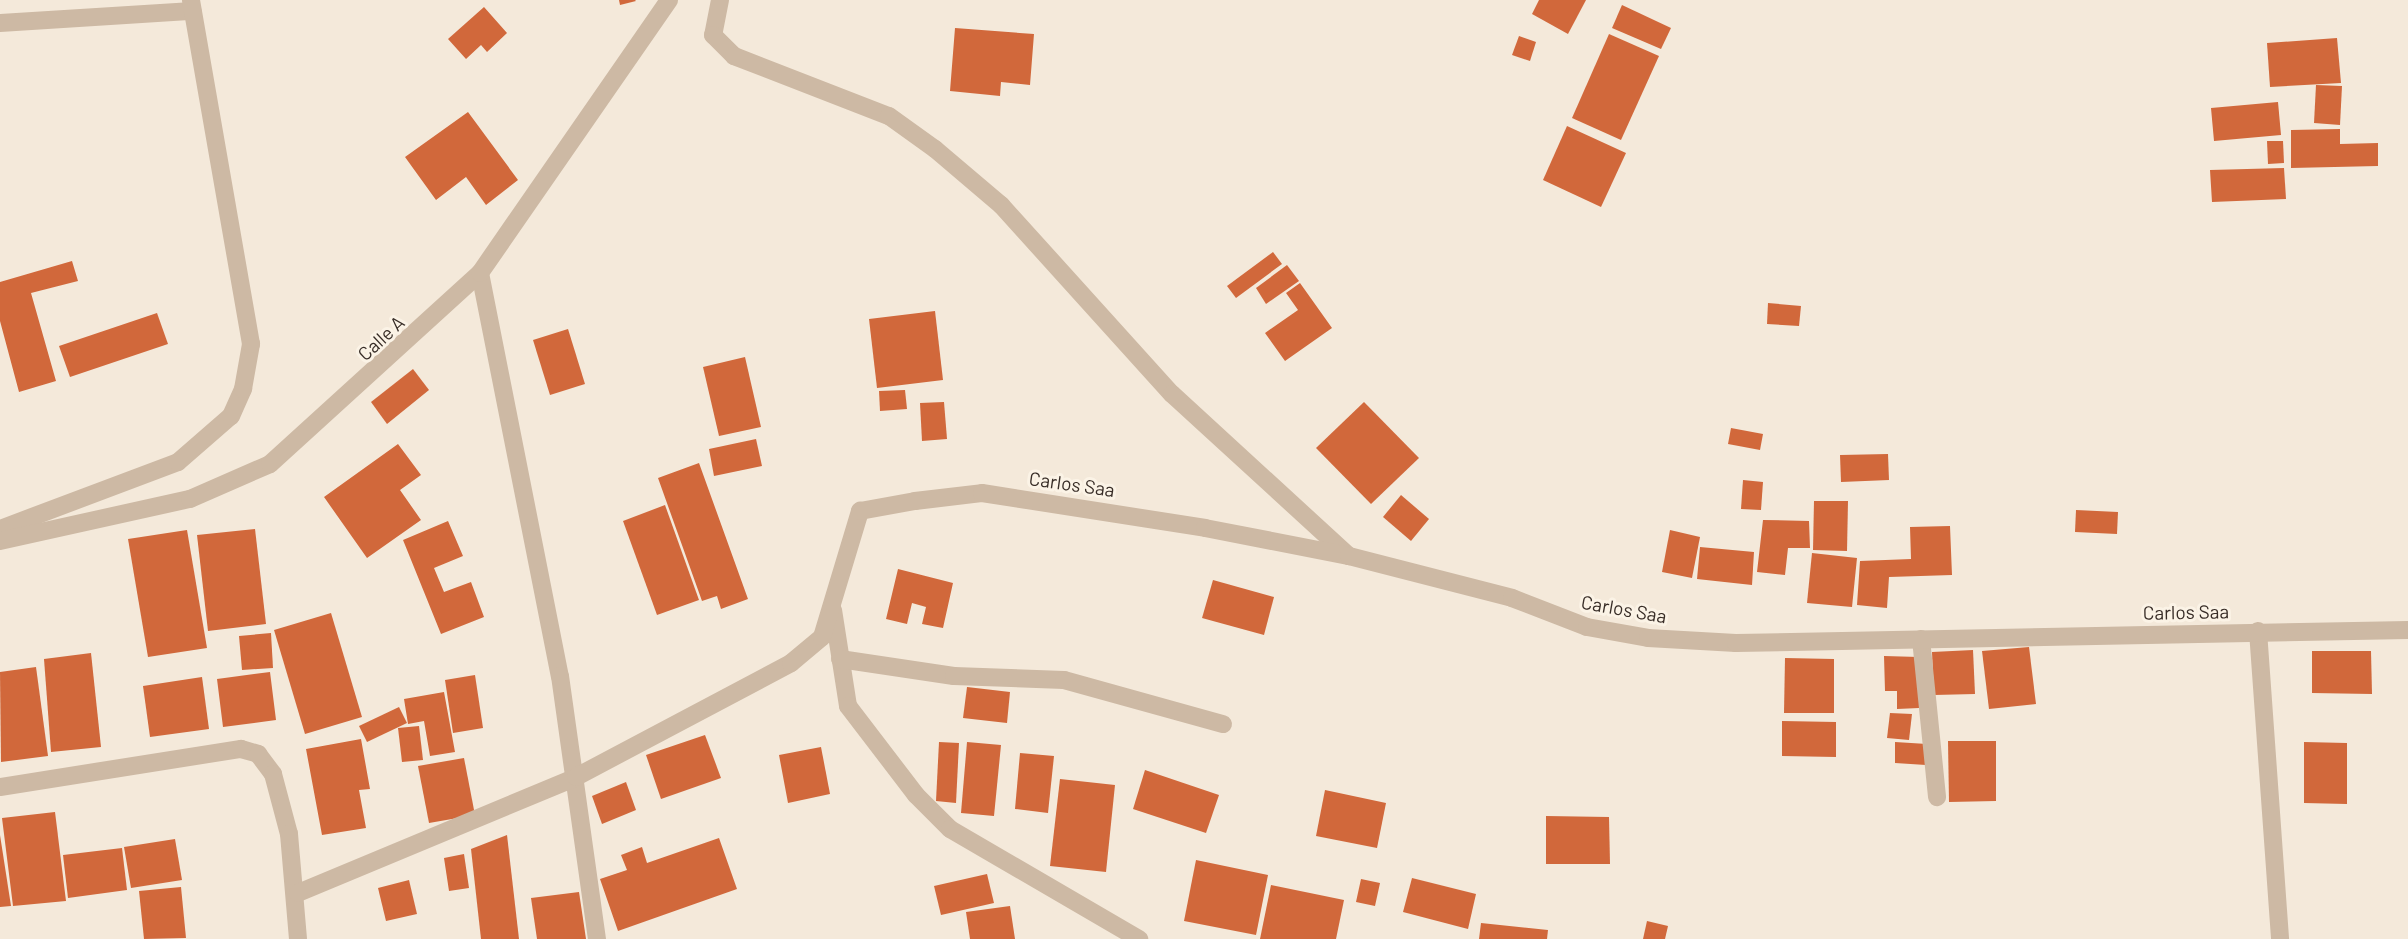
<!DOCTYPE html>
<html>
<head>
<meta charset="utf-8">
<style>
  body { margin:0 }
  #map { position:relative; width:2408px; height:939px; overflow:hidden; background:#f4e9da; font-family:Barlow,sans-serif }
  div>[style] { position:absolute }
  .building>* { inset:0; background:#d1683b }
  .minor>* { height:18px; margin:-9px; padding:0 9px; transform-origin:9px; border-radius:9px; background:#cdb9a4 }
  span { translate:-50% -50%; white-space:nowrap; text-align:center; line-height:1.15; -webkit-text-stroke:6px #fbf3e6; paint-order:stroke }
  .street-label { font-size:19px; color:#382d27 }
</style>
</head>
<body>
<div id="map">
  <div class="building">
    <div style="clip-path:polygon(619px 0,635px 0,636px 1px,620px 5px)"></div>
    <div style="clip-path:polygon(1539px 0,1586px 0,1568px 34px,1532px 14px)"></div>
    <div style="clip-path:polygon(1622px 5px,1671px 28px,1661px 49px,1612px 28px)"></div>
    <div style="clip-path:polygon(484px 7px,507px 33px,487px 52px,481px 45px,466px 59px,448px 39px)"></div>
    <div style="clip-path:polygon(955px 28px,1034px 34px,1030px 85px,1001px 82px,1000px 96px,950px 91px)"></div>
    <div style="clip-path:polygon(1609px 34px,1659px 56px,1621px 140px,1572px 118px)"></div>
    <div style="clip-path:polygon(1519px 36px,1536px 42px,1530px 61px,1512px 55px)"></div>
    <div style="clip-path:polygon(2337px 38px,2341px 83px,2270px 87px,2267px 43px)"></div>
    <div style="clip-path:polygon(2316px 85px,2342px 86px,2340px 125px,2314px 123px)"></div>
    <div style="clip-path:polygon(2278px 102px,2281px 135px,2214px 141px,2211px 108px)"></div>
    <div style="clip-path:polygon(468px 112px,518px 180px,486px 205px,466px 177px,436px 200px,405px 157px)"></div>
    <div style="clip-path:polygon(1567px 126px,1626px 153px,1601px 207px,1543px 180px)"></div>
    <div style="clip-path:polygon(2340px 129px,2340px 144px,2378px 143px,2378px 166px,2291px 168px,2291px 130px)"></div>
    <div style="clip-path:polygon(2267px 141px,2283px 141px,2284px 163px,2268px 164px)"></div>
    <div style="clip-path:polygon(2284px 168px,2286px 199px,2212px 202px,2210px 170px)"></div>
    <div style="clip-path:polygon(1273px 252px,1282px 264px,1236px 298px,1227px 286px)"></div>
    <div style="clip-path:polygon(72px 261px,78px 281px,31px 293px,56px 381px,19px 392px,0 321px,0 282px)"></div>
    <div style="clip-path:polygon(1287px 265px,1299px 281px,1266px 304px,1256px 288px)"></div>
    <div style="clip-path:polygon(1300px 283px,1332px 328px,1285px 361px,1265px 333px,1298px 310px,1286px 293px)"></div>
    <div style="clip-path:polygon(1768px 303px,1801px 306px,1799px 326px,1767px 324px)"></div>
    <div style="clip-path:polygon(935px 311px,943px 380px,877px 388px,869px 319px)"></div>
    <div style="clip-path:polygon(157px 313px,168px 344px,70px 377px,59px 346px)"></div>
    <div style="clip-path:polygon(568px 329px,585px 384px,550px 395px,533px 340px)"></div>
    <div style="clip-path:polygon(745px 357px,761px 427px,719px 436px,703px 367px)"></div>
    <div style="clip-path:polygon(413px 369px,429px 390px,387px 424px,371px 402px)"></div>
    <div style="clip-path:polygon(905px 390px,907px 409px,880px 411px,879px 391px)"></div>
    <div style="clip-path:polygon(944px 402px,947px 439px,922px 441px,920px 403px)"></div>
    <div style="clip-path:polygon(1364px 402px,1419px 458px,1371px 504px,1316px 448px)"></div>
    <div style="clip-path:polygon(1731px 428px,1763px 434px,1760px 450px,1728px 444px)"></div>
    <div style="clip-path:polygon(756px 439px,762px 466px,714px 476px,709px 449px)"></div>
    <div style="clip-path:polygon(398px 444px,421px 475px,400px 490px,421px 520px,367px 558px,324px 497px)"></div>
    <div style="clip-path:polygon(1888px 454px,1889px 480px,1841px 482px,1840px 455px)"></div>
    <div style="clip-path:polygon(699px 463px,748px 599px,721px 609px,717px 596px,702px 601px,658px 478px)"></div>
    <div style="clip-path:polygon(1743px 480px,1763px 482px,1761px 510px,1741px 509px)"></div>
    <div style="clip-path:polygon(1401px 495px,1429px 519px,1411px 541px,1383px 517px)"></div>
    <div style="clip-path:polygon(1814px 501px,1848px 501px,1847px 551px,1813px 550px)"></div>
    <div style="clip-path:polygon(665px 505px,699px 600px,657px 615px,623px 521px)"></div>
    <div style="clip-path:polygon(2076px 510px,2118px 512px,2117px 534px,2075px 532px)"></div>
    <div style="clip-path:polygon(1763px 520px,1809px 521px,1810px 548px,1788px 548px,1785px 575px,1757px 572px)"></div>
    <div style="clip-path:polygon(448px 521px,463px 556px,434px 568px,444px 592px,471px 582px,484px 617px,441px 634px,403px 540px)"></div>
    <div style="clip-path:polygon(1950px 526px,1952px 575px,1889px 577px,1887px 608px,1857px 605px,1860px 561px,1911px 559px,1910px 527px)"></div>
    <div style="clip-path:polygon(255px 529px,266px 624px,208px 631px,197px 535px)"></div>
    <div style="clip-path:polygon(187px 530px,207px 648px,148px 657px,128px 539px)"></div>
    <div style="clip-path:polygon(1670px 530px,1700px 537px,1692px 578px,1662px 572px)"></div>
    <div style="clip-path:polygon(1700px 547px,1754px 552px,1752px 585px,1697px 579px)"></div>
    <div style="clip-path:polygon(1812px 553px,1857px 558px,1852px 607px,1807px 603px)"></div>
    <div style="clip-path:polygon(898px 569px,953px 583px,943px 628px,922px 624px,926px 607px,912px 603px,907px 624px,886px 619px)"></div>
    <div style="clip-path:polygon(1213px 580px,1274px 597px,1264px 635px,1202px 618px)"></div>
    <div style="clip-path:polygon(331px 613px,362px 717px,305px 734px,274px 630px)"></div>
    <div style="clip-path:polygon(271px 633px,273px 668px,242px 670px,239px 636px)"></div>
    <div style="clip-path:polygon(2029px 647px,2036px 704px,1989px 709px,1982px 651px)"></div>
    <div style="clip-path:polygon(1973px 650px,1975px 694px,1934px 695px,1932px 652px)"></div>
    <div style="clip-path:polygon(2312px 651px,2371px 651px,2372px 694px,2312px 693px)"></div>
    <div style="clip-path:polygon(91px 653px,101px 747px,51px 752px,44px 659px)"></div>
    <div style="clip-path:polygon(1884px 656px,1919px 657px,1919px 708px,1897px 709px,1897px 691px,1885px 691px)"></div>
    <div style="clip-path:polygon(1785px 658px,1834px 659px,1834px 713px,1784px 713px)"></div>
    <div style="clip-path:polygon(36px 667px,48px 756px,1px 762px,0 672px)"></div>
    <div style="clip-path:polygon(270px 672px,276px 720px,223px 727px,217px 679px)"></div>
    <div style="clip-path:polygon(475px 675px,483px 728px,453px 733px,445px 680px)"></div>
    <div style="clip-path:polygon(202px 677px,209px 729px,150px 737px,143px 686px)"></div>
    <div style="clip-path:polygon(967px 687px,1010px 692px,1007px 723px,963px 718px)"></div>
    <div style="clip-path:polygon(444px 692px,455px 752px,430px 756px,424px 721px,408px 724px,404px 699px)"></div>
    <div style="clip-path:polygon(399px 707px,407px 723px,367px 742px,359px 726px)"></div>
    <div style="clip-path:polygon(1890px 713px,1912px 714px,1909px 740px,1887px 738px)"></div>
    <div style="clip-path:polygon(1782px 721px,1836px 722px,1836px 757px,1782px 756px)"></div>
    <div style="clip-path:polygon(419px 726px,423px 760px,402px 762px,398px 728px)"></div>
    <div style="clip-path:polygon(705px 735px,721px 778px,661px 799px,646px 755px)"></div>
    <div style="clip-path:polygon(361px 739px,370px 789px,359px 790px,366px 828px,322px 835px,306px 749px)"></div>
    <div style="clip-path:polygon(1948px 741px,1996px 741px,1996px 801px,1949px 802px)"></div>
    <div style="clip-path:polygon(939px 742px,959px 743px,956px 803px,936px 801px)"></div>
    <div style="clip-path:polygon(967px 742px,1001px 745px,994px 816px,961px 813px)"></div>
    <div style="clip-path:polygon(1895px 742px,1927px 744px,1926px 765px,1895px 763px)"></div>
    <div style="clip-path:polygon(2304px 742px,2347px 743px,2347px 804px,2304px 803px)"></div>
    <div style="clip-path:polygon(821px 747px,830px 794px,788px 803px,779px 755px)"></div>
    <div style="clip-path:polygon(1020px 753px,1054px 756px,1048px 813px,1015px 809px)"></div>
    <div style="clip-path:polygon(464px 758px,475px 815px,429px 823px,418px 766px)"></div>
    <div style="clip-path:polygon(1145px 770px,1219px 795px,1206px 833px,1133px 809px)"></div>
    <div style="clip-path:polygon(1060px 779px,1115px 785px,1106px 872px,1050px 866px)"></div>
    <div style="clip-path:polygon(626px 782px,636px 810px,602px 824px,592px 796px)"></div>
    <div style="clip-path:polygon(1325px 790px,1386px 803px,1377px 848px,1316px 836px)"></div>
    <div style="clip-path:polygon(55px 812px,66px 901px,13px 906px,2px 818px)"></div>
    <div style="clip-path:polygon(1546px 816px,1609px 817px,1610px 864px,1546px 864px)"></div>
    <div style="clip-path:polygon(0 835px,11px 906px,0 907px)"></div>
    <div style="clip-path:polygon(507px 835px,519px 939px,481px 939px,471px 849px)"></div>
    <div style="clip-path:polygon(719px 838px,737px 889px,618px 931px,600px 879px,627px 870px,621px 855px,642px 847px,647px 863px)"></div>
    <div style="clip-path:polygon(175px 839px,182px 880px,131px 888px,124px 847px)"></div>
    <div style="clip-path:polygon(122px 848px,127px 890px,68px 898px,63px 855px)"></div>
    <div style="clip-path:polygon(464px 854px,469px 888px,449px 891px,444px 858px)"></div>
    <div style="clip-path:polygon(1196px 860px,1268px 875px,1256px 935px,1184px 921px)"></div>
    <div style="clip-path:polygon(987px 874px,994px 903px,941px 915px,934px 886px)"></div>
    <div style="clip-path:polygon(1412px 878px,1476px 894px,1468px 929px,1403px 912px)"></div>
    <div style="clip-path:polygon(1361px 879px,1380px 883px,1375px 906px,1356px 902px)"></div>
    <div style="clip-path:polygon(409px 880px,417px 914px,386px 921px,378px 888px)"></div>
    <div style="clip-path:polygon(1271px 885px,1344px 900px,1336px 939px,1260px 939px)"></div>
    <div style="clip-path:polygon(181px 887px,186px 938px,144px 939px,139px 891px)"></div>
    <div style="clip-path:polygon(579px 892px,586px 939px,537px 939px,531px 898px)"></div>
    <div style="clip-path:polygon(1010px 906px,1015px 939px,970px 939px,966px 912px)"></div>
    <div style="clip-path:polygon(1647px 921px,1668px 926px,1665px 939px,1643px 939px)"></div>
    <div style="clip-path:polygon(1481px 923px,1548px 930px,1547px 939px,1479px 939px)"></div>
  </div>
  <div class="minor">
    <div style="left:720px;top:0;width:36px;rotate:101deg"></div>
    <div style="left:713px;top:35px;width:30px;rotate:45deg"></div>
    <div style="left:734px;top:56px;width:166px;rotate:21.2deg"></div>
    <div style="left:889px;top:116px;width:57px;rotate:35.7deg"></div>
    <div style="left:935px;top:149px;width:87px;rotate:40.3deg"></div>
    <div style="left:1001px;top:205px;width:255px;rotate:47.9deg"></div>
    <div style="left:1172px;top:394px;width:240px;rotate:42.5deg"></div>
    <div style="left:0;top:23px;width:193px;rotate:-3.6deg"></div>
    <div style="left:480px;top:273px;width:411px;rotate:78.8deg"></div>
    <div style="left:560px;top:676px;width:266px;rotate:82deg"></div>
    <div style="left:0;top:529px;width:190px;rotate:-20.6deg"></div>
    <div style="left:178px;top:462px;width:70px;rotate:-41deg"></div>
    <div style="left:231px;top:416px;width:30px;rotate:-66deg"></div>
    <div style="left:243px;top:389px;width:46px;rotate:-79.9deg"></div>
    <div style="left:251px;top:344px;width:349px;rotate:-99.9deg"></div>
    <div style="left:0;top:541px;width:195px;rotate:-12.5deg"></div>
    <div style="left:190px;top:499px;width:87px;rotate:-23.6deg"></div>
    <div style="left:270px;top:464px;width:284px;rotate:-42.3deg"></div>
    <div style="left:480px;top:273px;width:332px;rotate:-55.3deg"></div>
    <div style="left:833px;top:610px;width:97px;rotate:81.1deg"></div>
    <div style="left:848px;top:706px;width:112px;rotate:52.6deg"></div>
    <div style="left:916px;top:795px;width:48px;rotate:45deg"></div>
    <div style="left:950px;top:829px;width:219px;rotate:30.2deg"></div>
    <div style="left:2258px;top:631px;width:309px;rotate:85.9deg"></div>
    <div style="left:1921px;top:639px;width:159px;rotate:84.2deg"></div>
    <div style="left:840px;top:659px;width:115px;rotate:8.5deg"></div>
    <div style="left:954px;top:676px;width:110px;rotate:2.1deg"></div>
    <div style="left:1064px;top:680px;width:165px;rotate:15.5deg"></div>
    <div style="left:0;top:787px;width:244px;rotate:-9deg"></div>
    <div style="left:241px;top:749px;width:18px;rotate:16deg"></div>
    <div style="left:258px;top:754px;width:25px;rotate:53deg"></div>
    <div style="left:273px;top:774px;width:62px;rotate:75.1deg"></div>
    <div style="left:289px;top:834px;width:105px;rotate:85.1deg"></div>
    <div style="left:298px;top:893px;width:301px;rotate:-22.6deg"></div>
    <div style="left:576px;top:777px;width:243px;rotate:-27.9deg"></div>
    <div style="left:791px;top:663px;width:40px;rotate:-40deg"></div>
    <div style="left:822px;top:637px;width:132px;rotate:-73.2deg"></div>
    <div style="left:860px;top:511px;width:56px;rotate:-10.3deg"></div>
    <div style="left:915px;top:501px;width:67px;rotate:-6.8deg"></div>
    <div style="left:982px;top:493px;width:226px;rotate:8.9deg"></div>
    <div style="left:1205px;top:528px;width:147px;rotate:11deg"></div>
    <div style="left:1349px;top:556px;width:168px;rotate:14.4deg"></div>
    <div style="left:1512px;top:598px;width:80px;rotate:21.1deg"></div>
    <div style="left:1587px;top:627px;width:62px;rotate:10.2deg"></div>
    <div style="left:1648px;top:638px;width:88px;rotate:3.3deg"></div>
    <div style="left:1736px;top:643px;width:672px;rotate:-1.11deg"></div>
  </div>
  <div class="street-label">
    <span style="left:381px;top:338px;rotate:-43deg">Calle A</span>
    <span style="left:1072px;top:484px;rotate:8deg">Carlos Saa</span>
    <span style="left:1624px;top:609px;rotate:10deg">Carlos Saa</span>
    <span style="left:2186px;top:612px;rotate:-1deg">Carlos Saa</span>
  </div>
</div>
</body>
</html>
